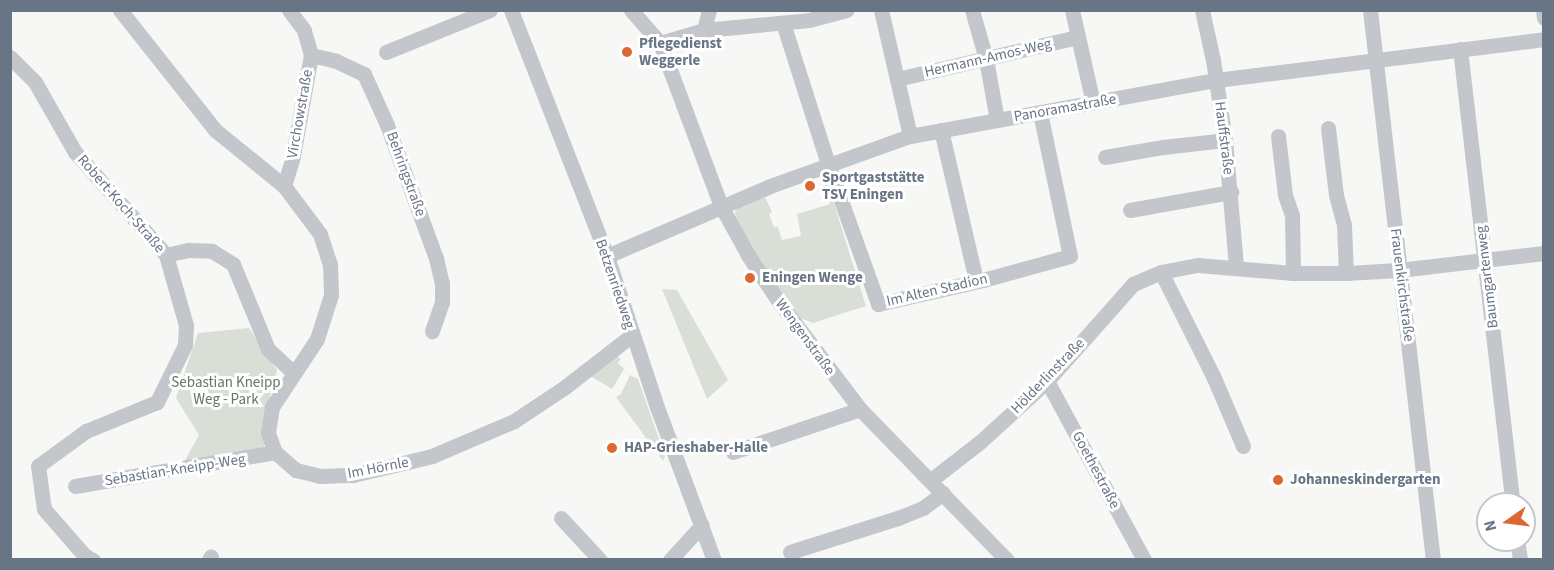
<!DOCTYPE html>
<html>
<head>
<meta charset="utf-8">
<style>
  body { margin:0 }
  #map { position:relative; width:1554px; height:570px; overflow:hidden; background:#f7f8f5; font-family:"Source Sans 3",sans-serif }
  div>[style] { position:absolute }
  .green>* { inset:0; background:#d9ded6 }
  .minor>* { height:15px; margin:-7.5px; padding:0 7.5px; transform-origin:7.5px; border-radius:7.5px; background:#c3c6ca }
  .dots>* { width:16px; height:16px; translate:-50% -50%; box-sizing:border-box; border:3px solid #fff; border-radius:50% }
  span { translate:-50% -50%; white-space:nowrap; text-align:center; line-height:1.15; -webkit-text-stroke:6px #fff; paint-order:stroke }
  .poi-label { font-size:15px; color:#687585; font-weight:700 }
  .left { translate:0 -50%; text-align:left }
  .street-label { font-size:15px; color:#687585 }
  .park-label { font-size:15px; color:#657762 }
  .frame { position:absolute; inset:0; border:12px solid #687585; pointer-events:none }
  .north { position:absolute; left:1476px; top:492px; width:60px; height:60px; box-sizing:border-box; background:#fff; border:2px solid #c3c8ce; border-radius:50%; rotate:256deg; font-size:16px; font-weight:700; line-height:24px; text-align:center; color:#687585 }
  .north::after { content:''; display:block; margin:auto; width:21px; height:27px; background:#dd6730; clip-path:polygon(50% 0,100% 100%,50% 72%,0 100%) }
</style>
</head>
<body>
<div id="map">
  <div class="green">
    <div style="clip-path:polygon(822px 177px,825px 178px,836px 210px,866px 306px,813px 323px,800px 318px,760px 264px,736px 220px,735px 212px,739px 205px,764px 195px,772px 212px,769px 214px,774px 227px,778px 227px,782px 240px,801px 236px,797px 214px,830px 204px)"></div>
    <div style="clip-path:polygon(662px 289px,677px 290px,728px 380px,707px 399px)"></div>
    <div style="clip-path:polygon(249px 328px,277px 370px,268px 405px,264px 449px,184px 462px,199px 435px,176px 398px,198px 333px)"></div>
    <div style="clip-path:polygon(616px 356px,621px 359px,618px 363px,624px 369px,612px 389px,590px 376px)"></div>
    <div style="clip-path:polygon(630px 375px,638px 379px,665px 456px,663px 461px,616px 397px,621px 394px)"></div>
  </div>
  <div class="minor">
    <div style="left:120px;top:10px;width:153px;rotate:51.6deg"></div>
    <div style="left:215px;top:130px;width:89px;rotate:39.1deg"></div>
    <div style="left:284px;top:186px;width:60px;rotate:53.1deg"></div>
    <div style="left:320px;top:234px;width:32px;rotate:72deg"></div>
    <div style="left:330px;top:264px;width:31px;rotate:88deg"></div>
    <div style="left:331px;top:295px;width:46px;rotate:107.7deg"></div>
    <div style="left:317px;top:339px;width:82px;rotate:123.5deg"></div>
    <div style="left:272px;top:407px;width:26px;rotate:99deg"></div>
    <div style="left:268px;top:433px;width:20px;rotate:70deg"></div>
    <div style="left:275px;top:452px;width:28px;rotate:41deg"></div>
    <div style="left:296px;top:470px;width:25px;rotate:14deg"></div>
    <div style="left:320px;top:476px;width:33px;rotate:-2deg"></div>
    <div style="left:353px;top:475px;width:81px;rotate:-13.5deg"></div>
    <div style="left:432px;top:456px;width:89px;rotate:-23.1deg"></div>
    <div style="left:514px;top:421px;width:61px;rotate:-33.7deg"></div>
    <div style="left:565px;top:387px;width:85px;rotate:-37.8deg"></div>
    <div style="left:511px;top:10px;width:264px;rotate:68.7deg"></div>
    <div style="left:607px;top:256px;width:159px;rotate:71.7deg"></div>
    <div style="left:657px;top:407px;width:163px;rotate:69.6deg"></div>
    <div style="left:631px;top:10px;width:44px;rotate:48.7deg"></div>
    <div style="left:660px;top:43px;width:174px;rotate:69.5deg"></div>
    <div style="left:721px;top:206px;width:56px;rotate:61.1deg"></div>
    <div style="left:748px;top:255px;width:56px;rotate:56.6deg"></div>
    <div style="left:779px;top:302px;width:134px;rotate:52.9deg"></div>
    <div style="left:860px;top:409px;width:211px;rotate:45.8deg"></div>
    <div style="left:881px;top:10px;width:129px;rotate:77deg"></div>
    <div style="left:972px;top:10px;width:51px;rotate:74.1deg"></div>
    <div style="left:986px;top:59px;width:62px;rotate:79.8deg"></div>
    <div style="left:1072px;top:10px;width:95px;rotate:77.3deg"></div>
    <div style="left:1202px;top:10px;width:51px;rotate:77.6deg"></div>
    <div style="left:1213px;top:60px;width:81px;rotate:81.5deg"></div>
    <div style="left:1225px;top:140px;width:127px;rotate:85deg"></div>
    <div style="left:1370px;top:10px;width:554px;rotate:83.47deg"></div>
    <div style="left:1543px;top:10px;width:8px;rotate:83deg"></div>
    <div style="left:783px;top:23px;width:148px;rotate:72.3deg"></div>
    <div style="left:828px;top:164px;width:149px;rotate:70.3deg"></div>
    <div style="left:878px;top:304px;width:108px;rotate:-12.9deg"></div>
    <div style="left:983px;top:280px;width:90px;rotate:-15.4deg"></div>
    <div style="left:1070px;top:256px;width:147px;rotate:-101.8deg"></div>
    <div style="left:704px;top:30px;width:21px;rotate:-76deg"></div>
    <div style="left:660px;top:43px;width:46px;rotate:-16.5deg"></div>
    <div style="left:704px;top:30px;width:105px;rotate:-5.4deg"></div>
    <div style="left:809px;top:20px;width:39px;rotate:-15deg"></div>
    <div style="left:1460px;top:49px;width:458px;rotate:83.4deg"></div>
    <div style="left:386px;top:52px;width:112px;rotate:-22deg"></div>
    <div style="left:311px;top:55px;width:26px;rotate:13deg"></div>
    <div style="left:336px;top:61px;width:31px;rotate:25deg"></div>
    <div style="left:364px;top:74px;width:56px;rotate:65.7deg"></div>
    <div style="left:387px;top:125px;width:142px;rotate:69.8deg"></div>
    <div style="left:436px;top:258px;width:26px;rotate:77deg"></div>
    <div style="left:442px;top:283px;width:19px;rotate:90deg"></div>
    <div style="left:442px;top:302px;width:31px;rotate:109deg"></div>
    <div style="left:10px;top:57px;width:35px;rotate:45deg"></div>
    <div style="left:35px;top:82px;width:81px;rotate:60.3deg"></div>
    <div style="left:75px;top:152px;width:137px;rotate:48.5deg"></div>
    <div style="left:166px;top:255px;width:73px;rotate:74.1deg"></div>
    <div style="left:186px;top:325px;width:20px;rotate:93deg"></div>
    <div style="left:185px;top:345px;width:64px;rotate:116.2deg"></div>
    <div style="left:157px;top:402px;width:77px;rotate:157.8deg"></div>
    <div style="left:86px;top:431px;width:59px;rotate:143.9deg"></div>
    <div style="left:38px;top:466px;width:43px;rotate:82.1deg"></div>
    <div style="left:44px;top:509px;width:62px;rotate:48.9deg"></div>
    <div style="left:85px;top:556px;width:9px;rotate:27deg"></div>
    <div style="left:897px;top:79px;width:186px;rotate:-13.1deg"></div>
    <div style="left:1328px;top:128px;width:67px;rotate:83.2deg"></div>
    <div style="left:1336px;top:195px;width:31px;rotate:75deg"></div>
    <div style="left:1344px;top:225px;width:48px;rotate:87.6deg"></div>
    <div style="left:941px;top:130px;width:155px;rotate:76.9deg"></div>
    <div style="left:1278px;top:136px;width:59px;rotate:83.2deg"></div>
    <div style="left:1285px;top:195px;width:21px;rotate:71deg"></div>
    <div style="left:1292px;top:215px;width:58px;rotate:89deg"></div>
    <div style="left:1105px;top:157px;width:59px;rotate:-9.8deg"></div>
    <div style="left:1163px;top:147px;width:62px;rotate:-6.4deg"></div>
    <div style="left:284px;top:186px;width:31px;rotate:-73deg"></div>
    <div style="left:293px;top:156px;width:103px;rotate:-79.9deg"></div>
    <div style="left:311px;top:55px;width:26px;rotate:-106deg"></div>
    <div style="left:304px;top:30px;width:25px;rotate:-127deg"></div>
    <div style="left:1130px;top:210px;width:103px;rotate:-10.1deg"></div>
    <div style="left:166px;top:255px;width:23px;rotate:-13deg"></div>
    <div style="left:188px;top:250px;width:24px;rotate:2deg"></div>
    <div style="left:212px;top:251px;width:25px;rotate:32deg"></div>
    <div style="left:233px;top:264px;width:92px;rotate:67.6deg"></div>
    <div style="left:268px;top:349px;width:35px;rotate:43deg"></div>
    <div style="left:607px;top:256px;width:177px;rotate:-23.2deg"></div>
    <div style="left:770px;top:186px;width:149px;rotate:-19.7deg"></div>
    <div style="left:910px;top:136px;width:311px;rotate:-10.4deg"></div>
    <div style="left:1216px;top:80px;width:331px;rotate:-7.1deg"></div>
    <div style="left:1161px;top:272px;width:119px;rotate:63.4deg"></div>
    <div style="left:1214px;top:378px;width:74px;rotate:66.9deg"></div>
    <div style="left:1047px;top:381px;width:204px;rotate:61.5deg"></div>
    <div style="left:733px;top:452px;width:134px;rotate:-18.7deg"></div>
    <div style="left:931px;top:480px;width:62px;rotate:-37.8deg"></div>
    <div style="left:980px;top:442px;width:91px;rotate:-42.3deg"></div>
    <div style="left:1047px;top:381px;width:130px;rotate:-48.4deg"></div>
    <div style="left:1133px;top:284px;width:30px;rotate:-23deg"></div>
    <div style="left:1161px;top:272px;width:38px;rotate:-11deg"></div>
    <div style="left:1198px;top:265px;width:95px;rotate:4.8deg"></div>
    <div style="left:1293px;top:273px;width:53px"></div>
    <div style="left:1346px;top:273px;width:53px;rotate:-3.2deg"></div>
    <div style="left:1399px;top:270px;width:146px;rotate:-6.7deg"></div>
    <div style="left:75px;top:486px;width:203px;rotate:-9.6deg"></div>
    <div style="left:561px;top:518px;width:57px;rotate:47.1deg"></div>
    <div style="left:1517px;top:540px;width:20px;rotate:81deg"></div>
    <div style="left:790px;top:552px;width:113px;rotate:-17.5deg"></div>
    <div style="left:898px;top:518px;width:27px;rotate:-22deg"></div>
    <div style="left:923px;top:508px;width:25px;rotate:-37deg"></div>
    <div style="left:209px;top:560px;width:4px;rotate:-63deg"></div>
    <div style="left:670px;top:560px;width:47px;rotate:-47.6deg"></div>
  </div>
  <div class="dots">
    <div style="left:627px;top:52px;background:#dd6730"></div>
    <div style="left:810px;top:186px;background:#dd6730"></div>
    <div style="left:750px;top:278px;background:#dd6730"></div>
    <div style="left:612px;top:448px;background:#dd6730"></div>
    <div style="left:1278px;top:480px;background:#dd6730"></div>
  </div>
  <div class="poi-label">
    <span class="left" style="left:639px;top:52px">Pflegedienst<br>Weggerle</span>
    <span class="left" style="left:822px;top:186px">Sportgaststätte<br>TSV Eningen</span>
    <span class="left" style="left:762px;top:278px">Eningen Wenge</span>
    <span class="left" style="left:624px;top:448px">HAP-Grieshaber-Halle</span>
    <span class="left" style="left:1290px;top:480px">Johanneskindergarten</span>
  </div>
  <div class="street-label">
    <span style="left:988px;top:58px;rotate:-13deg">Hermann-Amos-Weg</span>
    <span style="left:1065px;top:108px;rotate:-10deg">Panoramastraße</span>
    <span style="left:300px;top:114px;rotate:-80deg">Virchowstraße</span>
    <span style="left:1224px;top:138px;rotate:83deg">Hauffstraße</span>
    <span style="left:406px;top:174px;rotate:70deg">Behringstraße</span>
    <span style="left:121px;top:204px;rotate:49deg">Robert-Koch-Straße</span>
    <span style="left:1487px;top:277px;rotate:-97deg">Baumgartenweg</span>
    <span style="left:615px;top:284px;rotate:71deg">Betzenriedweg</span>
    <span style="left:1402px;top:285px;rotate:83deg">Frauenkirchstraße</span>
    <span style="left:937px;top:290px;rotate:-13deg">Im Alten Stadion</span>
    <span style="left:805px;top:337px;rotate:54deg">Wengenstraße</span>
    <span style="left:1048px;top:376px;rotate:-46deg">Hölderlinstraße</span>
    <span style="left:378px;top:468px;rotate:-11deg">Im Hörnle</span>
    <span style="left:175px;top:470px;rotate:-9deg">Sebastian-Kneipp-Weg</span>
    <span style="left:1096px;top:470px;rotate:62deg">Goethestraße</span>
  </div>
  <div class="park-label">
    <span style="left:226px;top:391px">Sebastian Kneipp<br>Weg - Park</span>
  </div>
  <div class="frame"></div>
  <div class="north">N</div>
</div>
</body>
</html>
